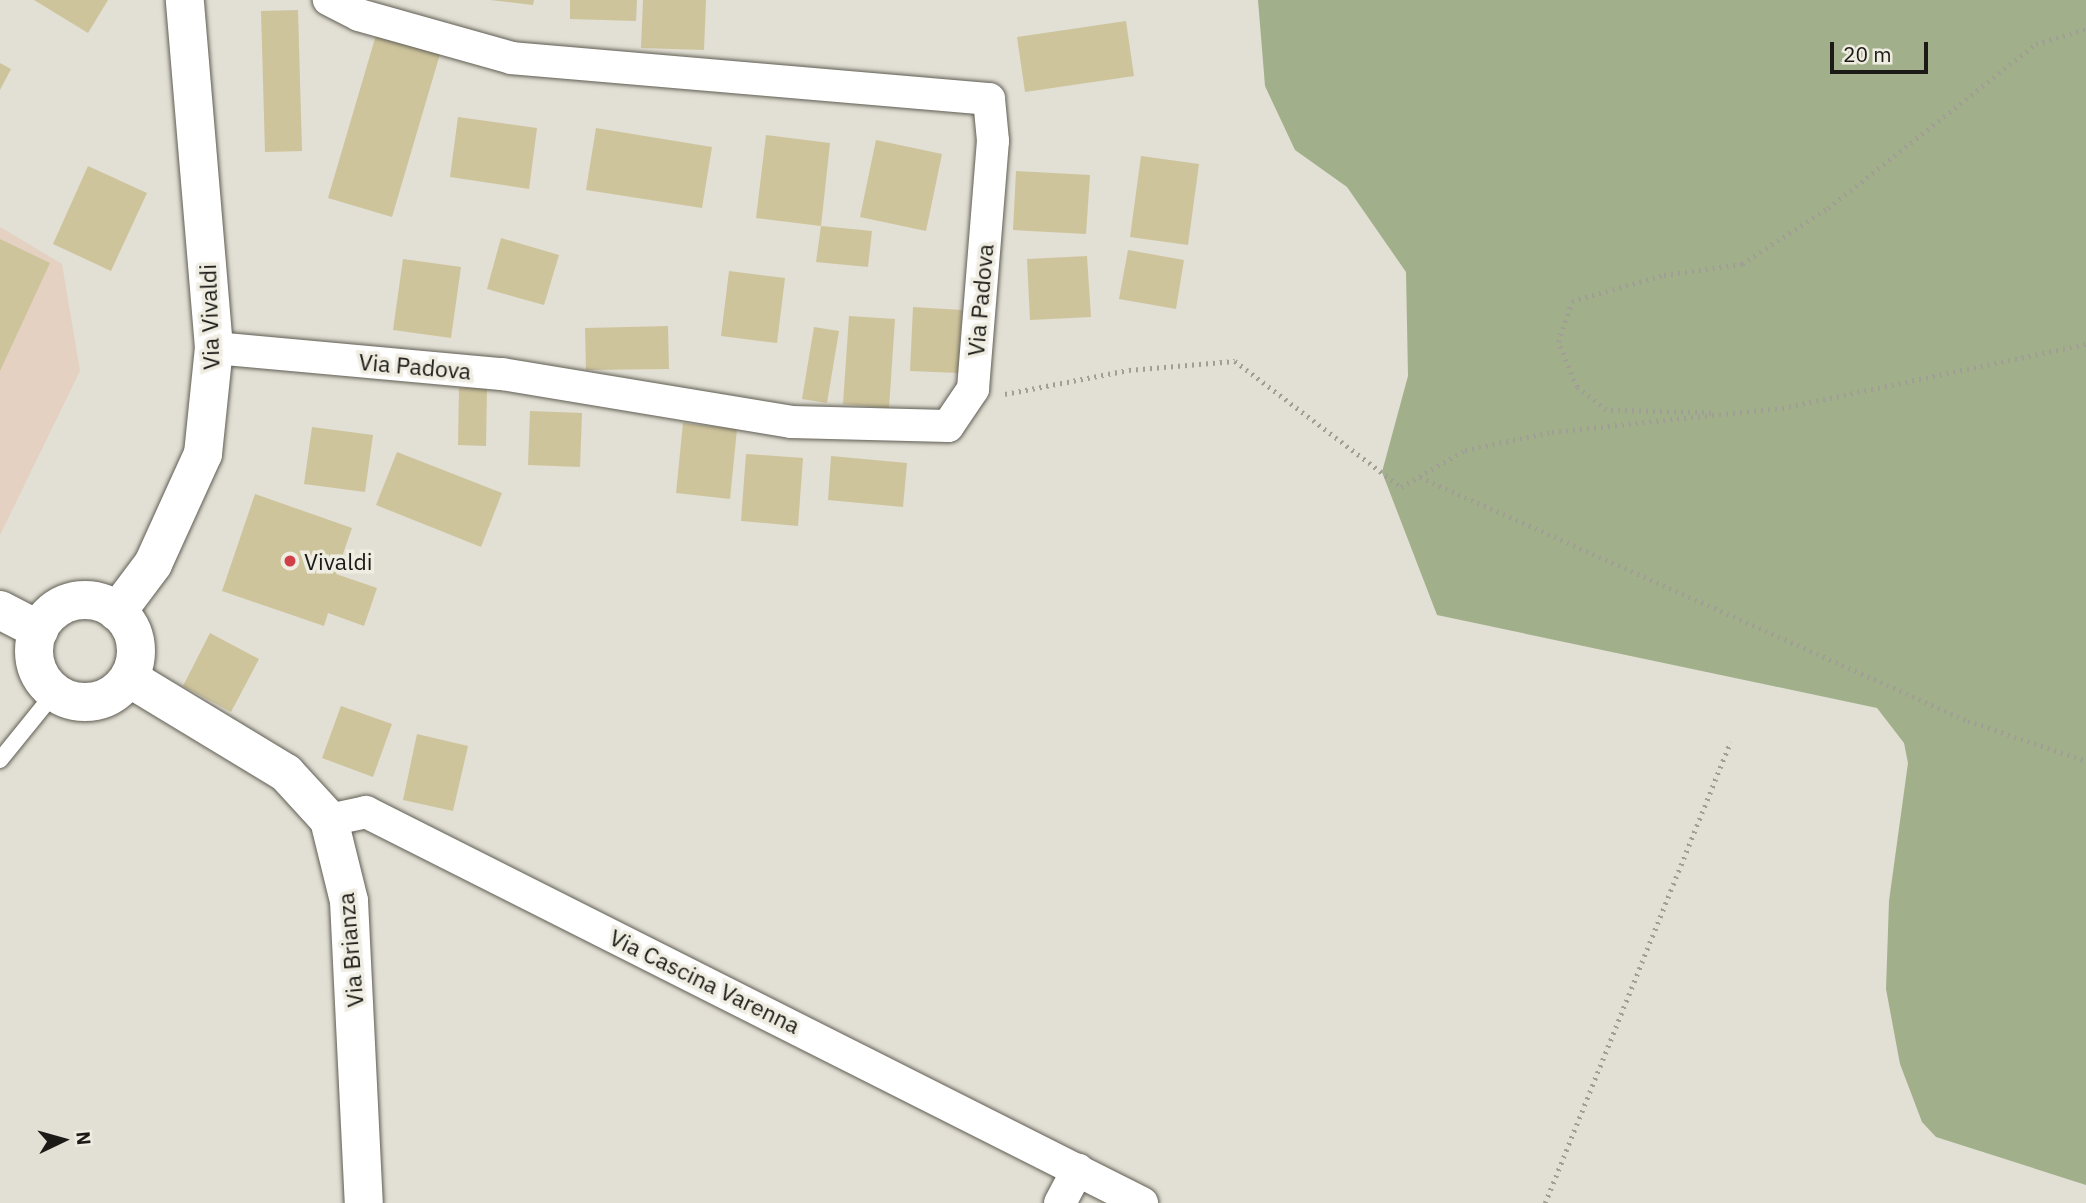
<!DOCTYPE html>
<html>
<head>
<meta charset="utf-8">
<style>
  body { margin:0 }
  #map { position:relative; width:2086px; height:1203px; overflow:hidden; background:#e2dfd4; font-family:"IBM Plex Sans",sans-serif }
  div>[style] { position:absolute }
  .industrial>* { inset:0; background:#e5d1c2 }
  .forest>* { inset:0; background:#a1b08a }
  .building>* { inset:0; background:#cec49c }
  .path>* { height:4.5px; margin-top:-2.25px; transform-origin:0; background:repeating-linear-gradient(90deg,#a09e95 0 2px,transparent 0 7px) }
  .roads { filter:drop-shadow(0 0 2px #605e54) drop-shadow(0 0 2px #605e54) }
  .service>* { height:16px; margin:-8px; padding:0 8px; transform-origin:8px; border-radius:8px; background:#fff }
  .minor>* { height:32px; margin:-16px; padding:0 16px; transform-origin:16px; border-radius:16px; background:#fff }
  .tertiary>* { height:38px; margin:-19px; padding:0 19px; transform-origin:19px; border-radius:19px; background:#fff }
  .tertiary>.ring { margin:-19px; padding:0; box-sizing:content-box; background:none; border:38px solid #fff; border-radius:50% }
  .dots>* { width:19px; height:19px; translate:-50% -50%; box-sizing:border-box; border:4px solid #efece1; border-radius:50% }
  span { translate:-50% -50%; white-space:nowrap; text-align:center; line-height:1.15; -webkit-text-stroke:7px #efece1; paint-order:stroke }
  .street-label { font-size:23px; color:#1b1a16 }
  .poi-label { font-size:23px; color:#1b1a16 }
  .left { translate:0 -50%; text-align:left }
  .north { position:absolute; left:28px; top:1105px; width:70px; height:70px; -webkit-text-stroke:5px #efece1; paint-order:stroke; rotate:85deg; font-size:19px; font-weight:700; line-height:28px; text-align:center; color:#1b1a16 }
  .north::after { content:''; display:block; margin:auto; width:24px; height:32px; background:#1b1a16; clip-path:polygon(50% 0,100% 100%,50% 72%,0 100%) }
  .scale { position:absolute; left:1830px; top:42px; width:98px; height:32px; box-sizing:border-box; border:4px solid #1b1a16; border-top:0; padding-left:9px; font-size:21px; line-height:24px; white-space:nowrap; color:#1b1a16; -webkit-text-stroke:5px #efece1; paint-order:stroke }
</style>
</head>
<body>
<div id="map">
  <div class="industrial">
    <div style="clip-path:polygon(0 227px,62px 264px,80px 371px,0 535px)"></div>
  </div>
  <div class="forest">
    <div style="clip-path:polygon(1258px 0,2086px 0,2086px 1185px,1936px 1137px,1922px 1122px,1900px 1064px,1886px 989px,1889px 901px,1908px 763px,1904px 743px,1877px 708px,1437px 615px,1382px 472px,1408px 376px,1406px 272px,1347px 187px,1295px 150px,1265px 86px)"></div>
  </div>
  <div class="building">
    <div style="clip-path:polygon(34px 0,108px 0,88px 33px)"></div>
    <div style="clip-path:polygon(490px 0,534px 0,533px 5px)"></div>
    <div style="clip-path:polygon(570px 0,637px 0,636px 21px,570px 19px)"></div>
    <div style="clip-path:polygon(643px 0,706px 0,704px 50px,641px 48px)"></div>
    <div style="clip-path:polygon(298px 10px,302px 151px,265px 152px,261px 11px)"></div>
    <div style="clip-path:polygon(1126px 21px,1134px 76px,1025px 92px,1017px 37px)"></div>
    <div style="clip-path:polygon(376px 35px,440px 54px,392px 217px,328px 198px)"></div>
    <div style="clip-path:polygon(0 63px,11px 69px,0 90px)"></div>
    <div style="clip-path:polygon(458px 117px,537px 128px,529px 189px,450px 177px)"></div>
    <div style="clip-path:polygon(596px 128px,712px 147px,702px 208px,586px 190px)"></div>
    <div style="clip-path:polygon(766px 135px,830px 143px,821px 226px,756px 218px)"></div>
    <div style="clip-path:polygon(876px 140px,942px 154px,926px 231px,860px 217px)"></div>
    <div style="clip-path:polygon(1141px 156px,1199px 164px,1188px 245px,1130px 237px)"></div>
    <div style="clip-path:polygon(88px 166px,147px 193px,111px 271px,53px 244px)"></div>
    <div style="clip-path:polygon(1016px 171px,1090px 175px,1086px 234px,1013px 230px)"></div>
    <div style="clip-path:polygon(821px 226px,872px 231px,868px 267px,816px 262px)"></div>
    <div style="clip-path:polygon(501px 238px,559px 255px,544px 305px,487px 289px)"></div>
    <div style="clip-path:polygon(0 239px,50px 263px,0 371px)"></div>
    <div style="clip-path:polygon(1128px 250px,1184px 260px,1176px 309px,1119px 299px)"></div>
    <div style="clip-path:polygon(1087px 256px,1091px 317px,1030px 320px,1027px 259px)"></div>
    <div style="clip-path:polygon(403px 259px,461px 267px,451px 338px,393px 330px)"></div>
    <div style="clip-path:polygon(729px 271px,785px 278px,777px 343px,721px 336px)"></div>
    <div style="clip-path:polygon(913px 307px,962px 310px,958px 373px,910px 371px)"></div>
    <div style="clip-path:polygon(849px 316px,895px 319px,889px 408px,843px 404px)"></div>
    <div style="clip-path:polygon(668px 326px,669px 369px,586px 370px,585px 328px)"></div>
    <div style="clip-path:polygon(814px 327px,839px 331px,827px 403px,802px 399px)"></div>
    <div style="clip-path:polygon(459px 388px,487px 388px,486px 446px,458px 445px)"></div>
    <div style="clip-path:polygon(530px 411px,582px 413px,580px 467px,528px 465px)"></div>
    <div style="clip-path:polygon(683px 423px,737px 429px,730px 499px,676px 493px)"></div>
    <div style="clip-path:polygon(312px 427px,373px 435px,365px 492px,304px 484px)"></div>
    <div style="clip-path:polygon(397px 452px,502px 493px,481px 547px,376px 505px)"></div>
    <div style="clip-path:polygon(746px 454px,803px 458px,798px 526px,741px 521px)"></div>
    <div style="clip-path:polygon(831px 456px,907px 463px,903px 507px,828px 500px)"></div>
    <div style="clip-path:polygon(255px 494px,352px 528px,336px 574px,377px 588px,364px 626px,328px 613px,324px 626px,222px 591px)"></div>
    <div style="clip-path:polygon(210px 633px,259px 659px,231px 712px,183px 686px)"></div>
    <div style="clip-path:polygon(341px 706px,392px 724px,373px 777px,322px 758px)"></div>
    <div style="clip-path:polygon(417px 734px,468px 746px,453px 811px,403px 800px)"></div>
  </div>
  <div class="path">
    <div style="left:1005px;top:394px;width:126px;rotate:-11deg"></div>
    <div style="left:1129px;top:370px;width:106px;rotate:-4.9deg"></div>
    <div style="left:1235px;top:361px;width:208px;rotate:37.2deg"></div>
    <div style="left:1401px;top:487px;width:74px;rotate:-30deg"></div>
    <div style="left:1465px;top:450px;width:89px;rotate:-11.7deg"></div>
    <div style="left:1552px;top:432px;width:231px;rotate:-6deg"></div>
    <div style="left:1782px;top:408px;width:311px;rotate:-11.9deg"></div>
    <div style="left:1711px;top:413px;width:105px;rotate:-178.4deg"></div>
    <div style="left:1606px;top:410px;width:37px;rotate:-142deg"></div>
    <div style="left:1577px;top:387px;width:49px;rotate:-112.9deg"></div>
    <div style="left:1558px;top:342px;width:43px;rotate:-71.1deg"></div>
    <div style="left:1572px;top:301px;width:96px;rotate:-15.8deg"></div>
    <div style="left:1664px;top:275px;width:79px;rotate:-8deg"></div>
    <div style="left:1742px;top:264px;width:103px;rotate:-33.1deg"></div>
    <div style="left:1828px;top:208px;width:265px;rotate:-38.3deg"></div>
    <div style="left:2036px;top:44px;width:52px;rotate:-16.7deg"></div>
    <div style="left:1420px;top:477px;width:600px;rotate:24deg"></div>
    <div style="left:1968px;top:721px;width:125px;rotate:18.7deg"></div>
    <div style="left:1545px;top:1203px;width:497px;rotate:-68.1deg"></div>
  </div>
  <div class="roads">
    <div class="service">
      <div style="left:0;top:760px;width:87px;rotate:-51deg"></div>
    </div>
    <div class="minor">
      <div style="left:214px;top:348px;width:289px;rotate:5.2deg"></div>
      <div style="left:502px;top:374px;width:293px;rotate:9.4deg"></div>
      <div style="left:791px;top:422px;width:157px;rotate:1.5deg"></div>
      <div style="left:948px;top:426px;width:45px;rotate:-56deg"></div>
      <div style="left:973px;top:389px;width:249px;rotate:-85.4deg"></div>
      <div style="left:993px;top:141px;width:42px;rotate:-95.4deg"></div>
      <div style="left:989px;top:99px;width:479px;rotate:-175.1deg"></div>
      <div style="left:512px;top:58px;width:159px;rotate:-164.3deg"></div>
      <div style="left:359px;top:15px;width:34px;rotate:-153deg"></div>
      <div style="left:329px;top:820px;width:38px;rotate:-12deg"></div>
      <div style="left:366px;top:812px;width:869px;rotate:26.74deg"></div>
      <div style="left:1060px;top:1203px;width:38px;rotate:-62deg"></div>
    </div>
    <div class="tertiary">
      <div class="ring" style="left:34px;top:600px;width:64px;height:64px"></div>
      <div style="left:0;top:610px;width:44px;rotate:27.1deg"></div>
      <div style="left:117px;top:612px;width:60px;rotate:-53.1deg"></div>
      <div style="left:153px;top:564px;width:121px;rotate:-65.6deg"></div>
      <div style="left:203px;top:454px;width:107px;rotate:-84.1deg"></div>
      <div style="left:214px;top:348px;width:349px;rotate:-94.8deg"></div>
      <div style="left:129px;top:678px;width:184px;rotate:31.2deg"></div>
      <div style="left:286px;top:773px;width:64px;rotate:47.5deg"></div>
      <div style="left:329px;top:820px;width:83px;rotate:76.1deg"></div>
      <div style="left:349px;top:901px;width:302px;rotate:87.2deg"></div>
    </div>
  </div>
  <div class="dots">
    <div style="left:290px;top:561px;background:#d04049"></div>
  </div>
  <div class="street-label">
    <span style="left:980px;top:300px;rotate:-85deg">Via Padova</span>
    <span style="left:209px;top:317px;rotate:-92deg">Via Vivaldi</span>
    <span style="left:415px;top:366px;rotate:5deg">Via Padova</span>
    <span style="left:350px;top:950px;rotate:-95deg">Via Brianza</span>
    <span style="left:705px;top:981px;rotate:26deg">Via Cascina Varenna</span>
  </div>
  <div class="poi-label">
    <span class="left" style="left:304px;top:561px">Vivaldi</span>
  </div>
  <div class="north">N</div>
  <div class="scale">20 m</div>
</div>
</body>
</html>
